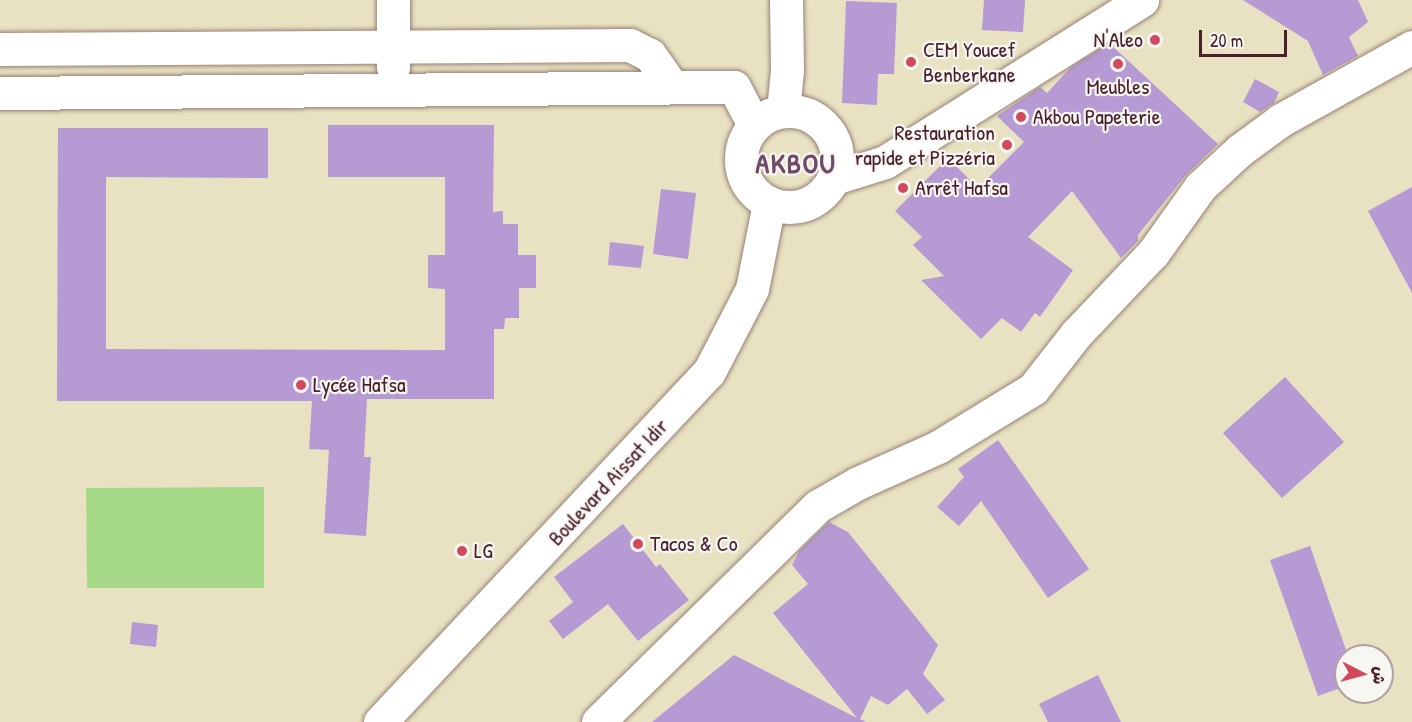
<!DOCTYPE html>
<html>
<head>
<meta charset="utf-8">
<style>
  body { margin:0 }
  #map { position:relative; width:1412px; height:722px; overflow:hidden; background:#e8e2c2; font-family:"Patrick Hand","Playpen Sans Arabic",sans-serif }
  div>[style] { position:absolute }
  .green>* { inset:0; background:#a6d988 }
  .building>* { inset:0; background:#b69ad4 }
  .roads { filter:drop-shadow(0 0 2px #998076) drop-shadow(0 0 2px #998076) }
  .minor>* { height:33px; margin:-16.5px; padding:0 16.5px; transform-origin:16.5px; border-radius:16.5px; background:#fff }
  .minor>.ring { margin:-16.5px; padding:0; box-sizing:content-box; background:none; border:33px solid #fff; border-radius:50% }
  .dots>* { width:16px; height:16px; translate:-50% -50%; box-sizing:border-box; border:3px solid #f6f6f2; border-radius:50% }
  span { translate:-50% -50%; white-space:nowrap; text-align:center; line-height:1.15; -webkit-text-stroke:4.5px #f6f6f2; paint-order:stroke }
  .poi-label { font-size:22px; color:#4a1f2b }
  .right { translate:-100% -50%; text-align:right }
  .left { translate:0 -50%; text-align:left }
  .street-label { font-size:22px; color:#4a1f2b }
  .district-label { font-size:28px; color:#704a66; font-weight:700; letter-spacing:1.5px }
  .north { position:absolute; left:1334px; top:644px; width:60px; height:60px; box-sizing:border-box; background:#f6f6f2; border:2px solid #b1a0a2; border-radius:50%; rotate:96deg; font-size:16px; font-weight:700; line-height:24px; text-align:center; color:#4a1f2b }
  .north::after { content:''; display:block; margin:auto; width:21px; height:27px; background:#d1495b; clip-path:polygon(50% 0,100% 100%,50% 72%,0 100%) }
  .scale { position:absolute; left:1199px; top:30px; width:88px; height:27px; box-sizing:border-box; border:3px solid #4a1f2b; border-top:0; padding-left:8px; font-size:18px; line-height:21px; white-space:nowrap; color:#4a1f2b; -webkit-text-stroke:4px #f6f6f2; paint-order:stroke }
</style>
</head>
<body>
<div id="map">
  <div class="green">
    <div style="clip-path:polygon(264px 487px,264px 588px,87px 588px,86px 488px)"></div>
  </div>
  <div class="building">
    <div style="clip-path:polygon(984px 0,1025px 0,1023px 32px,982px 30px)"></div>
    <div style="clip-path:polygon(1243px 0,1358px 0,1368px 22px,1349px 37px,1358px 56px,1323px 75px,1308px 41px)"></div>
    <div style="clip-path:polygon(846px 1px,897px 3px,894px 74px,878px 74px,877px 105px,842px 103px)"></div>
    <div style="clip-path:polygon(1109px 43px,1218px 144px,1185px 176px,1138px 235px,1138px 241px,1121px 258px,1072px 191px,1028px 237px,1073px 270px,1040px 317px,1035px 313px,1021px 332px,1002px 318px,981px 339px,921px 280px,944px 276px,913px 245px,922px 237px,895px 211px,948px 158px,978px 188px,1024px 142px,997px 116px,1040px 87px,1047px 93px,1071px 67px)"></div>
    <div style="clip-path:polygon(1255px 79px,1279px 92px,1274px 103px,1260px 112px,1243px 102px)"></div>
    <div style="clip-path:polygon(328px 125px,494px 125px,493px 212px,503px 211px,503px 224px,518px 224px,518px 255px,536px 255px,536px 288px,519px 288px,519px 318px,505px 318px,504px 329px,494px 329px,494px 399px,367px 399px,364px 457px,371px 457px,366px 536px,324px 533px,329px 450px,309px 449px,312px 401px,57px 401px,58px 128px,268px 128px,268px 178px,106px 177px,106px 349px,445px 350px,445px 289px,428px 288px,428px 255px,445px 255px,445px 177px,328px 177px)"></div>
    <div style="clip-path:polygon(1412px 187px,1412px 293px,1368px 211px)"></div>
    <div style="clip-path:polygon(661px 189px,696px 193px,688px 259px,653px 254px)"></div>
    <div style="clip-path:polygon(610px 242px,644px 246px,641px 268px,608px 265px)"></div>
    <div style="clip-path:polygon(1285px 377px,1344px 442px,1282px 498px,1223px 433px)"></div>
    <div style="clip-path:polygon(998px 440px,1089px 569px,1048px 598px,981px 501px,959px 526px,937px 507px,964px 477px,958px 469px)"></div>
    <div style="clip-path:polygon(829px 522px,848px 532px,938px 645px,923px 674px,945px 700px,927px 714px,907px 689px,888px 705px,871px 696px,860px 719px,866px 722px,652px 722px,734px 655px,857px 718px,773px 613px,808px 584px,792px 565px,799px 551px)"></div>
    <div style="clip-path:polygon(623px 524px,656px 567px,660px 564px,689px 600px,638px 641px,608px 604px,563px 639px,549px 621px,573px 602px,554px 577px)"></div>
    <div style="clip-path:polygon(1310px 546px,1346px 650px,1346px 686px,1318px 696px,1270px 560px)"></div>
    <div style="clip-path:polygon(132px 622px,158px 625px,156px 647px,130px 644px)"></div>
    <div style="clip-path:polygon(1098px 675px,1121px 722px,1048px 722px,1039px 704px)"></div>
  </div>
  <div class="roads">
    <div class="minor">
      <div style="left:0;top:49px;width:630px;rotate:-0.36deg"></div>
      <div style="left:630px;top:45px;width:22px;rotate:27deg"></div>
      <div style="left:650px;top:55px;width:39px;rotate:55deg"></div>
      <div style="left:393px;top:67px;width:67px;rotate:-90deg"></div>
      <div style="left:0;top:93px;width:734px;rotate:-0.47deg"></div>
      <div style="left:734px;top:87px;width:43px;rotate:62.2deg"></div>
      <div class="ring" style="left:741px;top:111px;width:63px;height:63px"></div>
      <div style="left:783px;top:111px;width:41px;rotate:-84.4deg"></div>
      <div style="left:787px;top:70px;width:70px;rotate:-90.8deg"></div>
      <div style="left:834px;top:178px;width:53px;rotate:-17.4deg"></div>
      <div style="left:885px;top:162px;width:304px;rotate:-32.2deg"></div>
      <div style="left:380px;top:722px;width:480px;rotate:-46.8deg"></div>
      <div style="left:709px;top:372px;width:93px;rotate:-62.6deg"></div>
      <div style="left:752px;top:289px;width:88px;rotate:-78.8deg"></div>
      <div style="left:598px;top:722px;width:308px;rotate:-44.5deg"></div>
      <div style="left:818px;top:506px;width:46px;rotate:-29.9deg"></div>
      <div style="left:858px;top:483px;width:88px;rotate:-24.2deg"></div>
      <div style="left:938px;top:447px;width:111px;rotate:-31.4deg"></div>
      <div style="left:1033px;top:389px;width:70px;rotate:-52deg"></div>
      <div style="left:1076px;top:334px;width:112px;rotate:-46.5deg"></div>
      <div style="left:1153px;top:253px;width:81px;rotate:-54.5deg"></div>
      <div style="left:1200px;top:187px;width:54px;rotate:-42.8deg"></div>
      <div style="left:1240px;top:150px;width:51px;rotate:-36.2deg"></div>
      <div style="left:1281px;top:120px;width:150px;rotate:-29.1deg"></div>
    </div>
  </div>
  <div class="dots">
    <div style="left:1155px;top:40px;background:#d1495b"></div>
    <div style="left:911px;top:62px;background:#d1495b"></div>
    <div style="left:1118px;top:64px;background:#d1495b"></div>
    <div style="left:1021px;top:117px;background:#d1495b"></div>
    <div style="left:1007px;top:145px;background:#d1495b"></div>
    <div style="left:903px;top:188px;background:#d1495b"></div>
    <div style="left:301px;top:385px;background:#d1495b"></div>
    <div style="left:638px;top:544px;background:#d1495b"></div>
    <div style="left:462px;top:551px;background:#d1495b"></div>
  </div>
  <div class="poi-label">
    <span class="right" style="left:1143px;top:40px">N'Aleo</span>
    <span class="left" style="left:923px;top:62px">CEM Youcef<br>Benberkane</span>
    <span style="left:1118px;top:87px">Meubles</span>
    <span class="left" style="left:1033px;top:117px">Akbou Papeterie</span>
    <span class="right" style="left:995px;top:145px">Restauration<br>rapide et Pizzéria</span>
    <span class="left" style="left:915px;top:188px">Arrêt Hafsa</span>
    <span class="left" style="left:313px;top:385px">Lycée Hafsa</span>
    <span class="left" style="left:650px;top:544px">Tacos &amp; Co</span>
    <span class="left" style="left:474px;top:551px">LG</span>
  </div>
  <div class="street-label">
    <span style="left:608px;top:482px;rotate:-47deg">Boulevard Aissat Idir</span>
  </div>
  <div class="district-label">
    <span style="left:796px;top:163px">AKBOU</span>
  </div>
  <div class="north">ش</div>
  <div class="scale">20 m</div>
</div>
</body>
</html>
